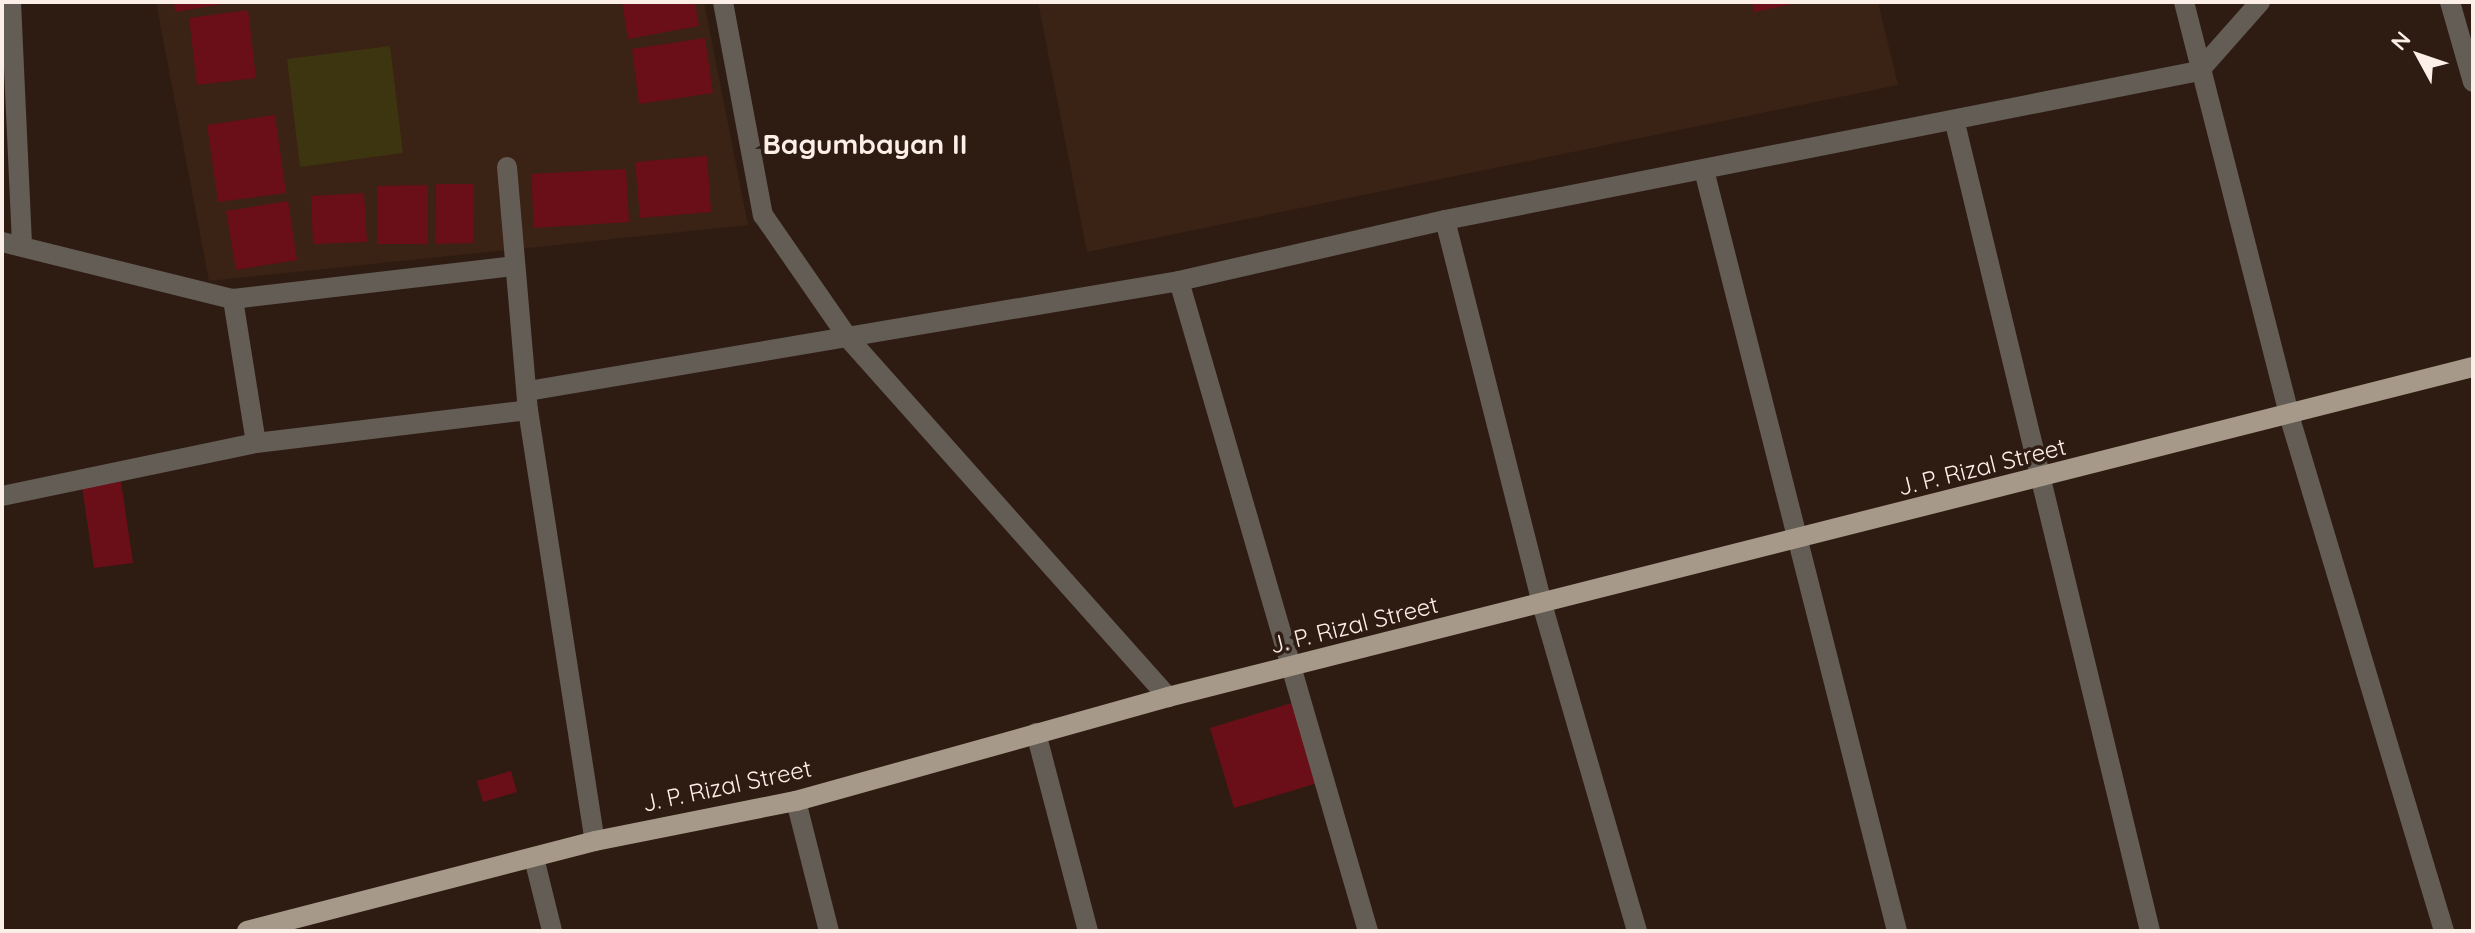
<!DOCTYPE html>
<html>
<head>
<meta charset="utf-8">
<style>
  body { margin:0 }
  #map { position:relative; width:2475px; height:933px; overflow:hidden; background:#2e1c13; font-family:Quicksand,sans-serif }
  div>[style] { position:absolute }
  .built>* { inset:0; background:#3a2215 }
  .green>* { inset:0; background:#3d3510 }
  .building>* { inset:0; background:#6a0f17 }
  .minor>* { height:20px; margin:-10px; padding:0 10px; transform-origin:10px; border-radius:10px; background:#635d55 }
  .major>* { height:20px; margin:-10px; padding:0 10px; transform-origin:10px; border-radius:10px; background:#a69989 }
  span { translate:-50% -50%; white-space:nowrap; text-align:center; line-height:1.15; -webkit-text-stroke:7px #2e1c13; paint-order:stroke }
  .street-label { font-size:24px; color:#fcefe8 }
  .quarter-label { font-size:28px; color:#fcefe8; font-weight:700 }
  .frame { position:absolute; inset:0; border:4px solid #fcefe8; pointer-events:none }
  .north { position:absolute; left:2379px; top:16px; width:80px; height:80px; -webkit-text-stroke:6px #2e1c13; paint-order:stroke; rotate:310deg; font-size:22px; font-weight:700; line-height:32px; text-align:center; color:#fcefe8 }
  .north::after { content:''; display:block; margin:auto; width:28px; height:36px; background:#fcefe8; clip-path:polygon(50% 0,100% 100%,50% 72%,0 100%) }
</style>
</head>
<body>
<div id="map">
  <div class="built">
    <div style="clip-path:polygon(156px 2px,704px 2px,748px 225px,209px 281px)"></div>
    <div style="clip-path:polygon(1038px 2px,1878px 2px,1898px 85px,1087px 252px)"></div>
  </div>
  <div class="green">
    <div style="clip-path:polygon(390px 46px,403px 153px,300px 167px,287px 59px)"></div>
  </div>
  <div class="building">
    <div style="clip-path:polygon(174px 2px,223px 2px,223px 4px,175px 12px)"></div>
    <div style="clip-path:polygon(622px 2px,695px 2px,699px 26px,628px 39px)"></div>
    <div style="clip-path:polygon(1752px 2px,1798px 2px,1798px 3px,1754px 12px)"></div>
    <div style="clip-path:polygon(248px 10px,256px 78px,197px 85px,189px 18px)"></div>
    <div style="clip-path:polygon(705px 38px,713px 93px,639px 104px,632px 49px)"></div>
    <div style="clip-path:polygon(275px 115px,286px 193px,218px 202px,207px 125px)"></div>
    <div style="clip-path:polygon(707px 156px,711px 212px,640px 218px,635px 162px)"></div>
    <div style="clip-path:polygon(626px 169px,629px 222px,534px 228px,531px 174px)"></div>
    <div style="clip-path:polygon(436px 184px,474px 184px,473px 243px,435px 244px)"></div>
    <div style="clip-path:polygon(428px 185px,428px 244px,377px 244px,377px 186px)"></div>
    <div style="clip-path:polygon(364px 193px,367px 242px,313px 244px,311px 196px)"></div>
    <div style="clip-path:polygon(288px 201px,297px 260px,236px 270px,226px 211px)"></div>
    <div style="clip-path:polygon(121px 482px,133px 563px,94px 568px,82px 487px)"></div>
    <div style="clip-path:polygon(1295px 702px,1318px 783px,1234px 808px,1210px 728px)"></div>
    <div style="clip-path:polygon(511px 771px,517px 792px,483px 802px,477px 781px)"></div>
  </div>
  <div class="minor">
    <div style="left:11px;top:2px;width:244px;rotate:87.4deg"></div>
    <div style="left:723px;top:2px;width:217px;rotate:79.4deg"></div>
    <div style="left:763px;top:215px;width:151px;rotate:55.3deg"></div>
    <div style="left:849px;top:339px;width:480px;rotate:48.3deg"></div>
    <div style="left:2184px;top:2px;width:426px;rotate:75.7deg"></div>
    <div style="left:2289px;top:415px;width:539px;rotate:73.28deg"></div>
    <div style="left:2450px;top:2px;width:83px;rotate:74deg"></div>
    <div style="left:1955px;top:123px;width:831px;rotate:76.43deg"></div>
    <div style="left:507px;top:167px;width:244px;rotate:85.1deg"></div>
    <div style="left:528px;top:410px;width:436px;rotate:81.2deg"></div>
    <div style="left:1704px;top:170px;width:785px;rotate:75.77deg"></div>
    <div style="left:1445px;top:220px;width:396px;rotate:75.8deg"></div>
    <div style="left:1542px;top:604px;width:341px;rotate:73.8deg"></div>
    <div style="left:2px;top:242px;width:238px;rotate:13.9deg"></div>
    <div style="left:1179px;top:281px;width:677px;rotate:73.79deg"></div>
    <div style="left:528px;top:391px;width:660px;rotate:-9.59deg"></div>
    <div style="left:1179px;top:281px;width:273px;rotate:-12.9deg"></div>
    <div style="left:1445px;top:220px;width:769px;rotate:-11.18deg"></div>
    <div style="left:2199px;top:71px;width:92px;rotate:-48.5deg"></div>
    <div style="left:256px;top:443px;width:146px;rotate:-99.1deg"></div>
    <div style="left:233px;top:299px;width:282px;rotate:-6.7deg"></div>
    <div style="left:2px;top:496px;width:259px;rotate:-11.8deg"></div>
    <div style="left:256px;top:443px;width:274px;rotate:-6.9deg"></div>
    <div style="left:1036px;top:733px;width:205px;rotate:75.3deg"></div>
    <div style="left:796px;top:801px;width:134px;rotate:75.8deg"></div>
    <div style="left:534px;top:858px;width:75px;rotate:76.1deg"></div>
  </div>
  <div class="major">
    <div style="left:247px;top:931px;width:359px;rotate:-14.5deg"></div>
    <div style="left:595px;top:841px;width:205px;rotate:-11.3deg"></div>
    <div style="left:796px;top:801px;width:386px;rotate:-15.6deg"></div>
    <div style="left:1168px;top:697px;width:1346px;rotate:-14.19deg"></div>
  </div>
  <div class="street-label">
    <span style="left:1982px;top:467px;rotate:-14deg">J. P. Rizal Street</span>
    <span style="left:1354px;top:625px;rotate:-14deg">J. P. Rizal Street</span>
    <span style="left:727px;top:786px;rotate:-12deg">J. P. Rizal Street</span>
  </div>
  <div class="quarter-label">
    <span style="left:865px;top:144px">Bagumbayan II</span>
  </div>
  <div class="frame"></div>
  <div class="north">N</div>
</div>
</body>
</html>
